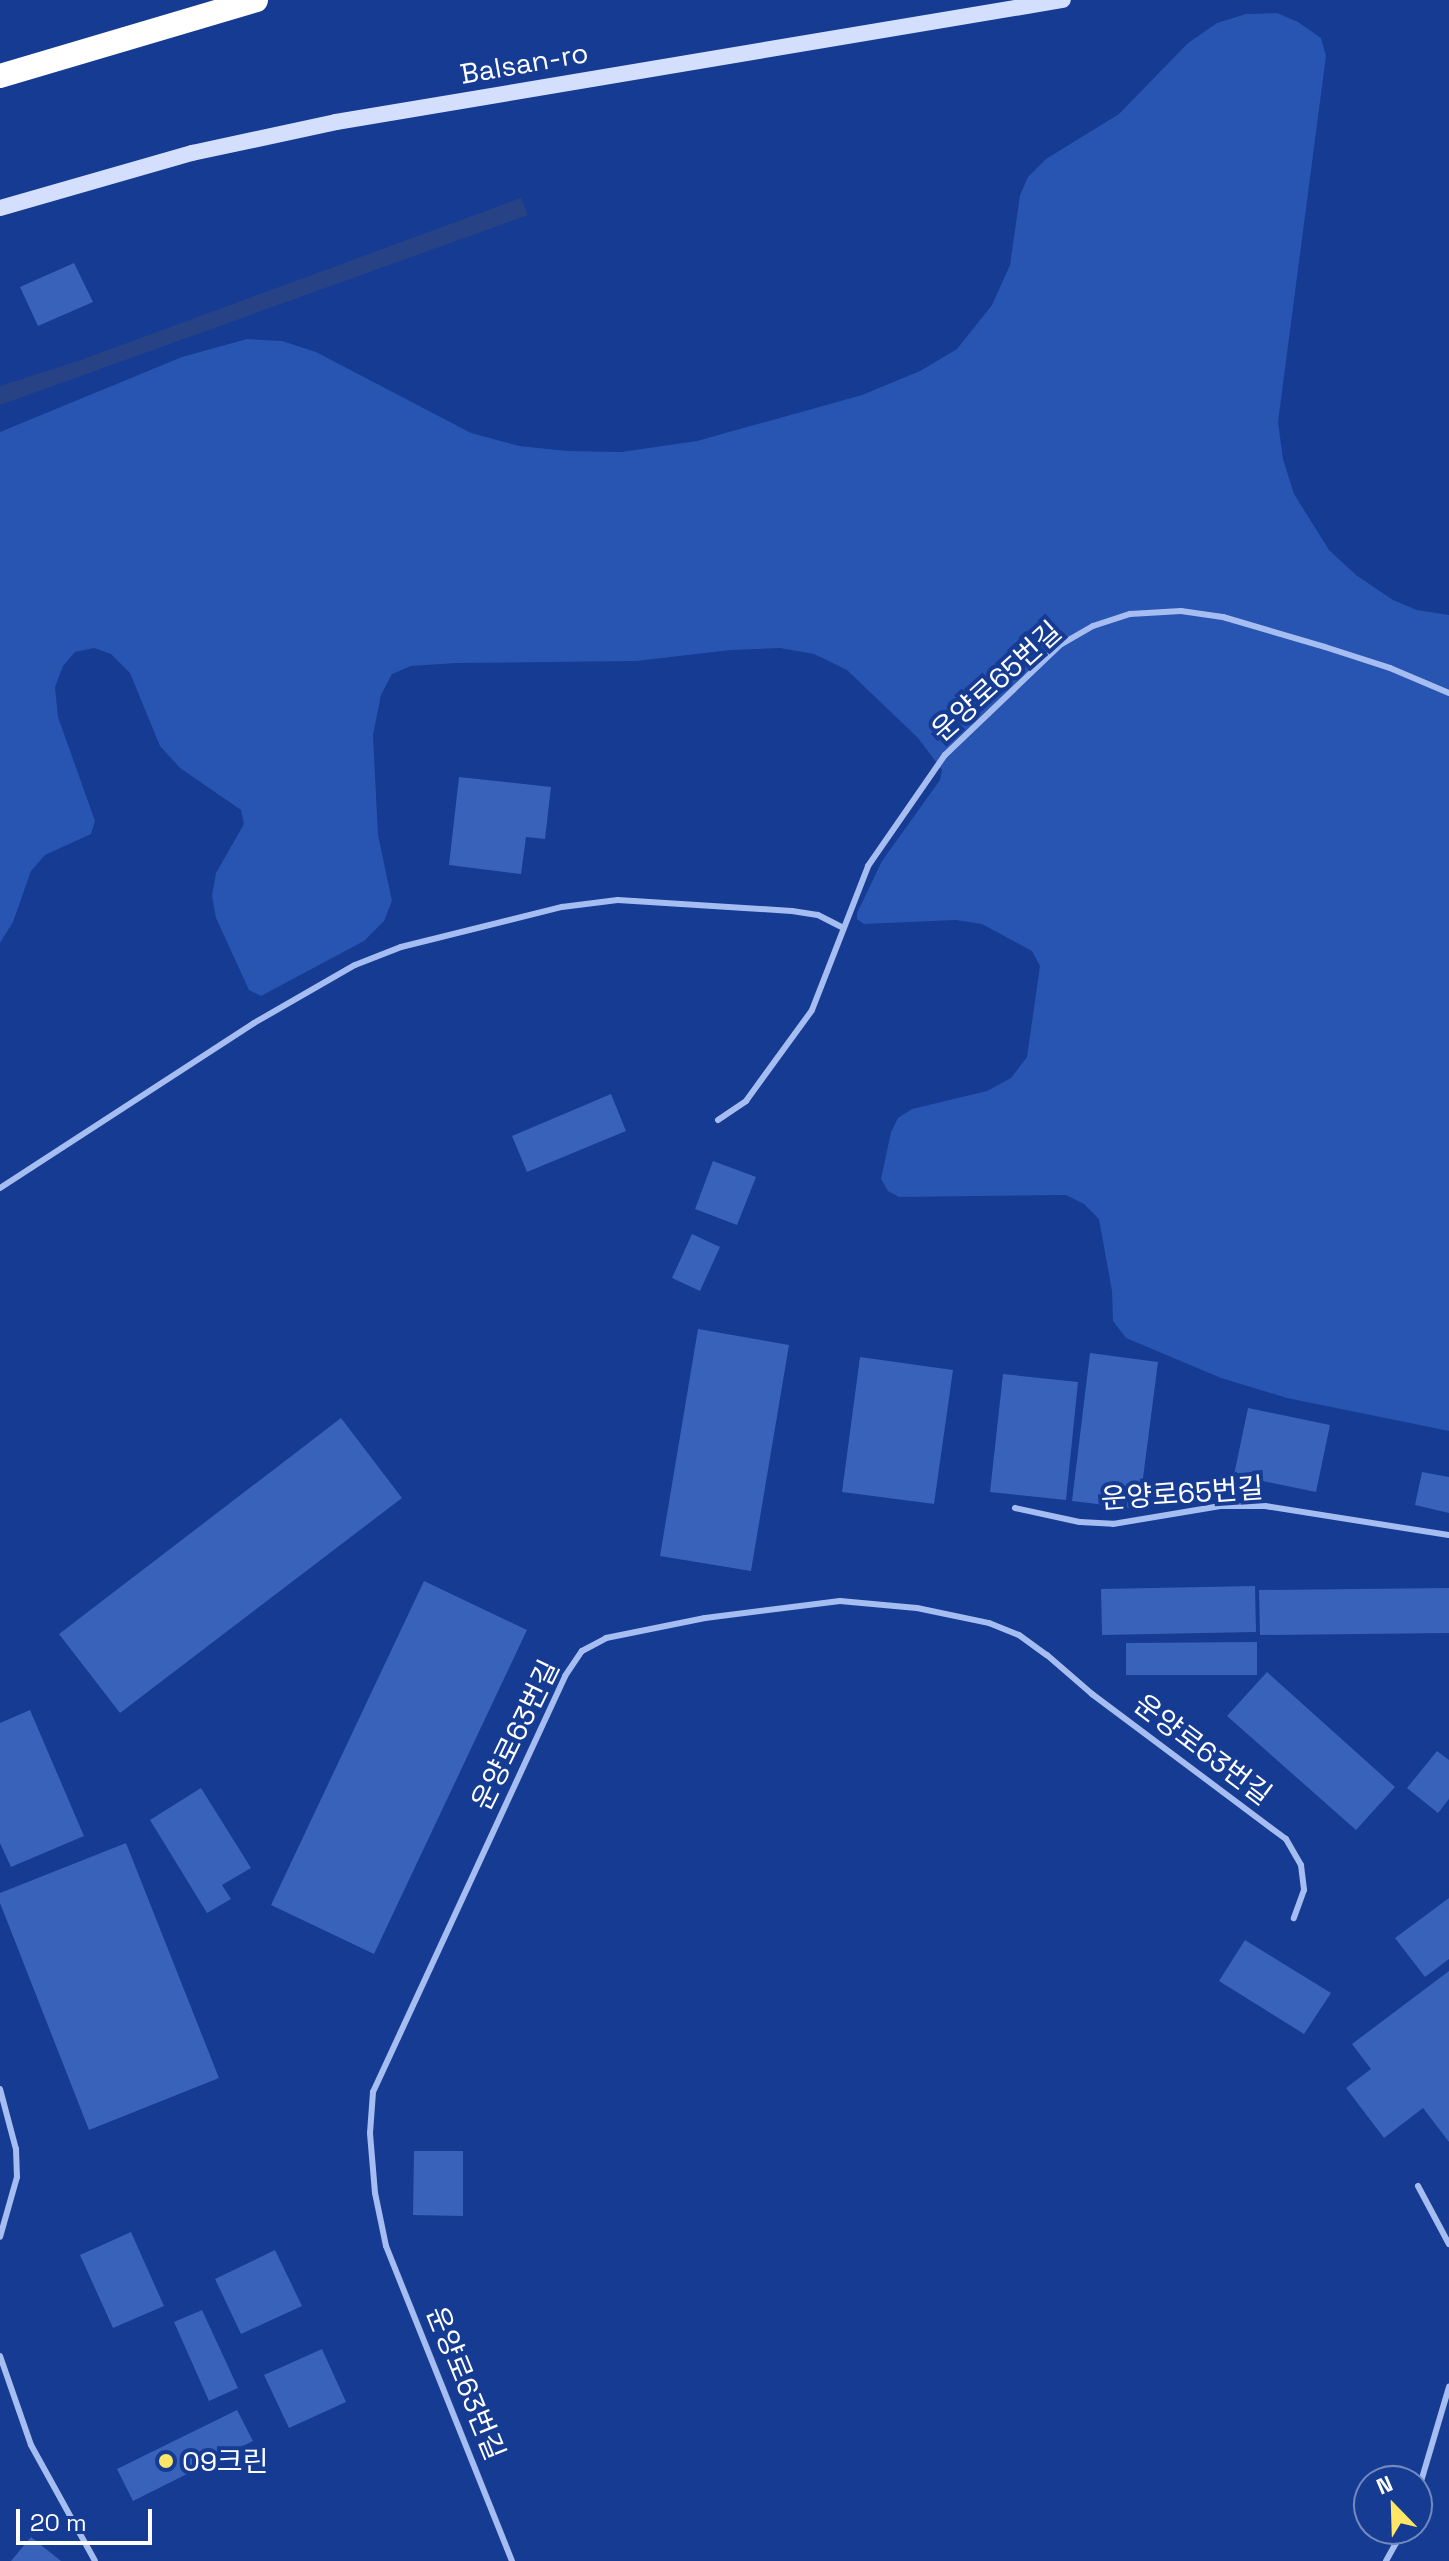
<!DOCTYPE html>
<html>
<head>
<meta charset="utf-8">
<style>
  body { margin:0 }
  #map { position:relative; width:1449px; height:2561px; overflow:hidden; background:#153b93; font-family:"Space Grotesk","Noto Sans KR",sans-serif }
  div>[style] { position:absolute }
  .green>* { inset:0; background:#2854b2 }
  .water>* { inset:0; background:#274386 }
  .building>* { inset:0; background:#3962ba }
  .lane>* { height:6px; margin:-3px; padding:0 3px; transform-origin:3px; border-radius:3px; background:#a5bdf1 }
  .secondary>* { height:16px; margin:-8px; padding:0 8px; transform-origin:8px; border-radius:8px; background:#d3dffc }
  .highway>* { height:24px; margin:-12px; padding:0 12px; transform-origin:12px; border-radius:12px; background:#fff }
  .dots>* { width:22px; height:22px; translate:-50% -50%; box-sizing:border-box; border:4px solid #153b93; border-radius:50% }
  span { translate:-50% -50%; white-space:nowrap; text-align:center; line-height:1.15; -webkit-text-stroke:8px #153b93; paint-order:stroke }
  .street-label { font-size:28px; color:#fff }
  .poi-label { font-size:28px; color:#fff }
  .left { translate:0 -50%; text-align:left }
  .north { position:absolute; left:1353px; top:2465px; width:80px; height:80px; box-sizing:border-box; background:#153b93; border:2px solid #7389be; border-radius:50%; rotate:337deg; font-size:22px; font-weight:700; line-height:32px; text-align:center; color:#fff }
  .north::after { content:''; display:block; margin:auto; width:28px; height:36px; background:#ffe765; clip-path:polygon(50% 0,100% 100%,50% 72%,0 100%) }
  .scale { position:absolute; left:16px; top:2509px; width:136px; height:36px; box-sizing:border-box; border:4px solid #fff; border-top:0; padding-left:10px; font-size:24px; line-height:28px; white-space:nowrap; color:#fff; -webkit-text-stroke:6px #153b93; paint-order:stroke }
</style>
</head>
<body>
<div id="map">
  <div class="green">
    <div style="clip-path:polygon(1277px 13px,1298px 22px,1321px 38px,1326px 56px,1278px 422px,1283px 459px,1294px 494px,1329px 550px,1356px 575px,1393px 600px,1417px 610px,1449px 615px,1449px 1431px,1287px 1398px,1221px 1378px,1126px 1338px,1113px 1321px,1112px 1291px,1099px 1219px,1084px 1204px,1066px 1195px,899px 1197px,888px 1191px,881px 1179px,891px 1132px,898px 1118px,912px 1109px,987px 1091px,1011px 1078px,1027px 1057px,1040px 966px,1032px 951px,982px 924px,956px 920px,864px 924px,857px 919px,857px 913px,882px 861px,940px 780px,942px 770px,918px 738px,847px 670px,814px 654px,780px 648px,731px 650px,636px 661px,456px 663px,411px 666px,392px 674px,381px 695px,373px 735px,378px 835px,392px 901px,384px 921px,364px 941px,261px 996px,249px 990px,216px 918px,212px 896px,216px 873px,244px 824px,241px 810px,180px 768px,160px 746px,130px 673px,111px 654px,94px 648px,75px 652px,63px 666px,55px 687px,58px 717px,95px 821px,91px 834px,45px 855px,31px 871px,13px 922px,0 943px,0 432px,182px 357px,247px 339px,282px 341px,316px 352px,471px 433px,519px 446px,567px 451px,621px 452px,697px 441px,862px 395px,920px 371px,957px 349px,992px 305px,1010px 265px,1020px 195px,1028px 177px,1046px 159px,1119px 114px,1188px 43px,1217px 23px,1246px 14px)"></div>
  </div>
  <div class="water">
    <div style="clip-path:polygon(521px 198px,528px 215px,0 405px,0 386px,81px 360px)"></div>
  </div>
  <div class="building">
    <div style="clip-path:polygon(74px 263px,93px 302px,38px 326px,20px 287px)"></div>
    <div style="clip-path:polygon(459px 777px,551px 787px,545px 839px,526px 837px,521px 874px,449px 865px)"></div>
    <div style="clip-path:polygon(611px 1094px,626px 1131px,527px 1172px,512px 1136px)"></div>
    <div style="clip-path:polygon(713px 1161px,756px 1177px,737px 1225px,695px 1209px)"></div>
    <div style="clip-path:polygon(692px 1234px,720px 1247px,700px 1291px,672px 1278px)"></div>
    <div style="clip-path:polygon(698px 1329px,789px 1345px,751px 1571px,660px 1556px)"></div>
    <div style="clip-path:polygon(1090px 1353px,1158px 1362px,1139px 1509px,1072px 1501px)"></div>
    <div style="clip-path:polygon(860px 1357px,953px 1370px,934px 1504px,842px 1492px)"></div>
    <div style="clip-path:polygon(1003px 1374px,1078px 1382px,1066px 1500px,990px 1492px)"></div>
    <div style="clip-path:polygon(1248px 1408px,1330px 1425px,1316px 1492px,1234px 1475px)"></div>
    <div style="clip-path:polygon(341px 1418px,402px 1498px,120px 1713px,59px 1634px)"></div>
    <div style="clip-path:polygon(1422px 1472px,1449px 1477px,1449px 1513px,1415px 1505px)"></div>
    <div style="clip-path:polygon(424px 1581px,527px 1630px,374px 1954px,271px 1905px)"></div>
    <div style="clip-path:polygon(1255px 1586px,1256px 1632px,1102px 1635px,1101px 1589px)"></div>
    <div style="clip-path:polygon(1449px 1588px,1449px 1633px,1260px 1635px,1259px 1590px)"></div>
    <div style="clip-path:polygon(1257px 1642px,1257px 1675px,1126px 1675px,1126px 1643px)"></div>
    <div style="clip-path:polygon(1267px 1672px,1395px 1787px,1356px 1830px,1227px 1716px)"></div>
    <div style="clip-path:polygon(30px 1710px,84px 1836px,11px 1867px,0 1843px,0 1723px)"></div>
    <div style="clip-path:polygon(1437px 1751px,1449px 1760px,1449px 1799px,1438px 1813px,1407px 1788px)"></div>
    <div style="clip-path:polygon(201px 1788px,251px 1868px,222px 1885px,231px 1899px,207px 1913px,150px 1820px)"></div>
    <div style="clip-path:polygon(126px 1843px,219px 2078px,89px 2130px,0 1903px,0 1893px)"></div>
    <div style="clip-path:polygon(1449px 1898px,1449px 1959px,1425px 1977px,1395px 1938px)"></div>
    <div style="clip-path:polygon(1245px 1940px,1331px 1993px,1304px 2034px,1219px 1981px)"></div>
    <div style="clip-path:polygon(1449px 1971px,1449px 2142px,1423px 2108px,1384px 2138px,1346px 2088px,1371px 2069px,1352px 2044px)"></div>
    <div style="clip-path:polygon(414px 2151px,463px 2151px,463px 2216px,413px 2215px)"></div>
    <div style="clip-path:polygon(131px 2232px,164px 2306px,113px 2328px,80px 2255px)"></div>
    <div style="clip-path:polygon(275px 2250px,302px 2306px,241px 2334px,215px 2279px)"></div>
    <div style="clip-path:polygon(202px 2310px,238px 2388px,209px 2401px,174px 2322px)"></div>
    <div style="clip-path:polygon(322px 2349px,346px 2402px,289px 2428px,264px 2375px)"></div>
    <div style="clip-path:polygon(237px 2410px,253px 2441px,133px 2501px,117px 2469px)"></div>
    <div style="clip-path:polygon(31px 2537px,61px 2561px,11px 2561px)"></div>
  </div>
  <div class="lane">
    <div style="left:718px;top:1120px;width:34px;rotate:-34deg"></div>
    <div style="left:746px;top:1101px;width:112px;rotate:-54deg"></div>
    <div style="left:812px;top:1010px;width:155px;rotate:-68.7deg"></div>
    <div style="left:868px;top:866px;width:135px;rotate:-55.3deg"></div>
    <div style="left:945px;top:755px;width:159px;rotate:-43.7deg"></div>
    <div style="left:1060px;top:645px;width:38px;rotate:-30deg"></div>
    <div style="left:1093px;top:626px;width:39px;rotate:-18deg"></div>
    <div style="left:1130px;top:614px;width:51px;rotate:-3.4deg"></div>
    <div style="left:1181px;top:611px;width:42px;rotate:8.1deg"></div>
    <div style="left:1223px;top:617px;width:106px;rotate:16.4deg"></div>
    <div style="left:1325px;top:647px;width:68px;rotate:17.9deg"></div>
    <div style="left:1390px;top:668px;width:64px;rotate:23deg"></div>
    <div style="left:0;top:1188px;width:303px;rotate:-33deg"></div>
    <div style="left:254px;top:1023px;width:116px;rotate:-29.9deg"></div>
    <div style="left:355px;top:965px;width:49px;rotate:-21.4deg"></div>
    <div style="left:401px;top:947px;width:166px;rotate:-14deg"></div>
    <div style="left:562px;top:907px;width:56px;rotate:-7.1deg"></div>
    <div style="left:618px;top:900px;width:174px;rotate:3.6deg"></div>
    <div style="left:792px;top:911px;width:26px;rotate:9deg"></div>
    <div style="left:818px;top:915px;width:27px;rotate:27deg"></div>
    <div style="left:1015px;top:1508px;width:66px;rotate:12.2deg"></div>
    <div style="left:1080px;top:1522px;width:33px;rotate:3deg"></div>
    <div style="left:1113px;top:1524px;width:109px;rotate:-9.5deg"></div>
    <div style="left:1221px;top:1506px;width:44px"></div>
    <div style="left:1265px;top:1506px;width:186px;rotate:9deg"></div>
    <div style="left:0;top:2089px;width:62px;rotate:75.1deg"></div>
    <div style="left:16px;top:2149px;width:28px;rotate:88deg"></div>
    <div style="left:17px;top:2177px;width:62px;rotate:105.8deg"></div>
    <div style="left:1418px;top:2186px;width:66px;rotate:61.9deg"></div>
    <div style="left:0;top:2356px;width:94px;rotate:70.8deg"></div>
    <div style="left:31px;top:2445px;width:132px;rotate:61.1deg"></div>
    <div style="left:1417px;top:2495px;width:113px;rotate:-73.5deg"></div>
    <div style="left:512px;top:2561px;width:339px;rotate:-111.8deg"></div>
    <div style="left:386px;top:2246px;width:54px;rotate:-101.7deg"></div>
    <div style="left:375px;top:2193px;width:60px;rotate:-94.8deg"></div>
    <div style="left:370px;top:2133px;width:41px;rotate:-85.8deg"></div>
    <div style="left:373px;top:2092px;width:458px;rotate:-65.2deg"></div>
    <div style="left:565px;top:1676px;width:30px;rotate:-56deg"></div>
    <div style="left:582px;top:1651px;width:27px;rotate:-28deg"></div>
    <div style="left:606px;top:1638px;width:101px;rotate:-11.4deg"></div>
    <div style="left:705px;top:1618px;width:136px;rotate:-7.2deg"></div>
    <div style="left:840px;top:1601px;width:77px;rotate:5.2deg"></div>
    <div style="left:917px;top:1608px;width:74px;rotate:11.8deg"></div>
    <div style="left:989px;top:1623px;width:32px;rotate:22deg"></div>
    <div style="left:1019px;top:1635px;width:34px;rotate:36deg"></div>
    <div style="left:1047px;top:1655px;width:60px;rotate:40.9deg"></div>
    <div style="left:1092px;top:1694px;width:242px;rotate:36.8deg"></div>
    <div style="left:1286px;top:1839px;width:30px;rotate:60deg"></div>
    <div style="left:1301px;top:1865px;width:25px;rotate:83deg"></div>
    <div style="left:1304px;top:1890px;width:30px;rotate:110deg"></div>
    <div style="left:1386px;top:2561px;width:37px;rotate:-61deg"></div>
  </div>
  <div class="secondary">
    <div style="left:0;top:208px;width:200px;rotate:-16deg"></div>
    <div style="left:192px;top:153px;width:147px;rotate:-12.1deg"></div>
    <div style="left:336px;top:122px;width:737px;rotate:-9.53deg"></div>
  </div>
  <div class="highway">
    <div style="left:0;top:76px;width:267px;rotate:-16.5deg"></div>
  </div>
  <div class="dots">
    <div style="left:166px;top:2461px;background:#ffe765"></div>
  </div>
  <div class="street-label">
    <span style="left:524px;top:63px;rotate:-10deg">Balsan-ro</span>
    <span style="left:996px;top:681px;rotate:-42deg">운양로65번길</span>
    <span style="left:1182px;top:1493px;rotate:-4deg">운양로65번길</span>
    <span style="left:515px;top:1735px;rotate:-64deg">운양로63번길</span>
    <span style="left:1203px;top:1749px;rotate:37deg">운양로63번길</span>
    <span style="left:466px;top:2383px;rotate:68deg">운양로63번길</span>
  </div>
  <div class="poi-label">
    <span class="left" style="left:182px;top:2461px">09크린</span>
  </div>
  <div class="north">N</div>
  <div class="scale">20 m</div>
</div>
</body>
</html>
